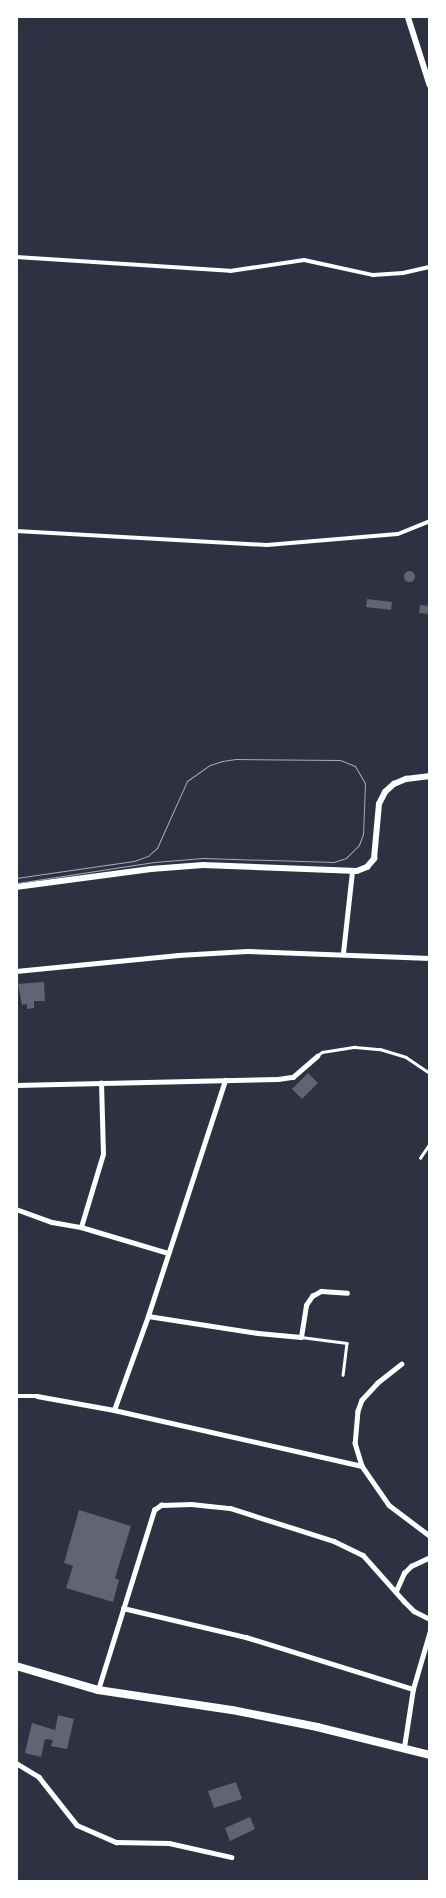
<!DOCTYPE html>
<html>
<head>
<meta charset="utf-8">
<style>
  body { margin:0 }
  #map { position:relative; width:446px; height:1898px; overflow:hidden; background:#2d3142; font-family:"Alegreya Sans",sans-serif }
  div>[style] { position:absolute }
  .building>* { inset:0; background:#626471 }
  .round { border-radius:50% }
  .service>* { height:2.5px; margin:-1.25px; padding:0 1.25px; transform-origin:1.25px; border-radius:1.25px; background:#fff }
  .pedestrian>* { height:4px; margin:-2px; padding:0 2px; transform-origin:2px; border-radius:2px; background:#fff }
  .minor>* { height:4.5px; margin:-2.25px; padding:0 2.25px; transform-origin:2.25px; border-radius:2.25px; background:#fff }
  .tertiary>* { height:5.5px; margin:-2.75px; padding:0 2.75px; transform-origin:2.75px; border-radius:2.75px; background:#fff }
  .primary>* { height:8px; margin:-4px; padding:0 4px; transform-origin:4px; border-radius:4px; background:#fff }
  .tram>* { height:1px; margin:-0.5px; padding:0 0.5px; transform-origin:0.5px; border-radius:0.5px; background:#abadb3 }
  span { translate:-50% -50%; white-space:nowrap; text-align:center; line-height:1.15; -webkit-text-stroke:4px #fff; paint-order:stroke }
  .frame { position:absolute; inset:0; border:18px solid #fff; pointer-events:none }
</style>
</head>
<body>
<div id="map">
  <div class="building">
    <div class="round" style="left:403.5px;top:570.5px;width:11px;height:11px"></div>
    <div style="clip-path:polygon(367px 599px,392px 602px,391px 610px,366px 607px)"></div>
    <div style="clip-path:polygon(420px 605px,430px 606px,430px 614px,419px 613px)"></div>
    <div style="clip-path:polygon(44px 982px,45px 1001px,34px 1001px,34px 1008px,27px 1009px,27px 1004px,22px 1005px,18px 984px)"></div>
    <div style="clip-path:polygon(308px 1073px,318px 1083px,302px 1099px,292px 1089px)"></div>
    <div style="clip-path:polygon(79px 1510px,131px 1526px,115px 1578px,119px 1580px,113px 1602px,66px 1588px,73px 1566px,64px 1563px)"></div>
    <div style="clip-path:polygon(58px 1715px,74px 1719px,67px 1749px,51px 1746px,53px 1740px,45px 1739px,41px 1757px,25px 1753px,32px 1723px,55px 1730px)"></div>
    <div style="clip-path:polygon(236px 1782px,242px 1799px,214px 1808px,208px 1791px)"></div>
    <div style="clip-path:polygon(250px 1817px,255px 1829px,230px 1841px,225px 1828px)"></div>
  </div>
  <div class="service">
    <div style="left:317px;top:1056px;width:6px;rotate:-39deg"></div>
    <div style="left:322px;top:1052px;width:33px;rotate:-9deg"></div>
    <div style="left:355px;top:1047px;width:25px;rotate:5deg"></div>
    <div style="left:380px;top:1049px;width:27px;rotate:17deg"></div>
    <div style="left:406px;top:1057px;width:29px;rotate:34deg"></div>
    <div style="left:420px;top:1158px;width:18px;rotate:-56deg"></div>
    <div style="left:301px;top:1337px;width:46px;rotate:7.4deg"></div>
    <div style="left:347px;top:1343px;width:32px;rotate:97deg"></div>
  </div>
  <div class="pedestrian">
    <div style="left:16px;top:257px;width:214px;rotate:3.7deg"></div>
    <div style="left:230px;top:271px;width:75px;rotate:-8.5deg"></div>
    <div style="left:304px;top:260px;width:71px;rotate:12.3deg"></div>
    <div style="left:373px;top:275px;width:30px;rotate:-4deg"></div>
    <div style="left:403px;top:273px;width:28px;rotate:-13deg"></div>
    <div style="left:16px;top:531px;width:251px;rotate:3.2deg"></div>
    <div style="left:267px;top:545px;width:131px;rotate:-4.8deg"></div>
    <div style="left:398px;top:534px;width:35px;rotate:-22deg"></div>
  </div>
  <div class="minor">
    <div style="left:343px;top:953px;width:81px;rotate:-83.7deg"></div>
    <div style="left:16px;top:971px;width:163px;rotate:-5.6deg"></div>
    <div style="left:178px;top:955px;width:69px;rotate:-3.3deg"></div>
    <div style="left:247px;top:951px;width:183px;rotate:2.2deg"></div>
    <div style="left:16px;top:1085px;width:262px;rotate:-1.3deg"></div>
    <div style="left:278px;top:1079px;width:15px;rotate:-8deg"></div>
    <div style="left:293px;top:1077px;width:32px;rotate:-41deg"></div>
    <div style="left:16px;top:1209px;width:38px;rotate:20deg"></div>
    <div style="left:52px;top:1222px;width:29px;rotate:10deg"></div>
    <div style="left:81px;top:1227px;width:91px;rotate:16.6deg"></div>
    <div style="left:81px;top:1227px;width:76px;rotate:-73.2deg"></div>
    <div style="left:103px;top:1154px;width:71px;rotate:-91.6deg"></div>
    <div style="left:148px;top:1316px;width:111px;rotate:8.8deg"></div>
    <div style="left:258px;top:1333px;width:43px;rotate:5.3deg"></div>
    <div style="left:301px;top:1337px;width:32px;rotate:-81deg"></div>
    <div style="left:306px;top:1305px;width:11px;rotate:-56deg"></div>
    <div style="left:312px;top:1296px;width:10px;rotate:-29deg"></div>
    <div style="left:321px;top:1291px;width:26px;rotate:4deg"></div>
    <div style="left:402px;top:1364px;width:31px;rotate:142deg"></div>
    <div style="left:378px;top:1383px;width:23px;rotate:133deg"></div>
    <div style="left:362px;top:1400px;width:12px;rotate:110deg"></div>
    <div style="left:358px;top:1411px;width:32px;rotate:95deg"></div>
    <div style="left:355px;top:1443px;width:24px;rotate:73deg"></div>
    <div style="left:362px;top:1466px;width:47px;rotate:55.3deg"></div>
    <div style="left:389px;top:1505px;width:51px;rotate:37.1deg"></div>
    <div style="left:16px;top:1396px;width:21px"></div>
    <div style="left:37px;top:1396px;width:78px;rotate:10.3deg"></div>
    <div style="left:114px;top:1410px;width:254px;rotate:12.7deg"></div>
    <div style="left:114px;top:1410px;width:100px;rotate:-70.1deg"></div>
    <div style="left:148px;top:1316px;width:248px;rotate:-71.9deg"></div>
    <div style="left:396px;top:1591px;width:20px;rotate:-66deg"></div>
    <div style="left:404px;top:1573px;width:10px;rotate:-45deg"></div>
    <div style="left:411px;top:1566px;width:21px;rotate:-25deg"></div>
    <div style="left:123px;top:1608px;width:126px;rotate:13.3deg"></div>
    <div style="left:246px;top:1637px;width:175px;rotate:17.3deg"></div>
    <div style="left:98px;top:1690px;width:189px;rotate:-72.7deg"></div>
    <div style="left:154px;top:1510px;width:9px;rotate:-36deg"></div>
    <div style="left:161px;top:1505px;width:30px;rotate:-2deg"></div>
    <div style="left:191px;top:1504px;width:39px;rotate:6deg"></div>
    <div style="left:230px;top:1508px;width:109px;rotate:17.6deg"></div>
    <div style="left:334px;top:1541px;width:32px;rotate:26deg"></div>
    <div style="left:363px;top:1555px;width:62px;rotate:48.3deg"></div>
    <div style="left:404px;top:1601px;width:14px;rotate:45deg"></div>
    <div style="left:414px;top:1611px;width:18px;rotate:27deg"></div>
    <div style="left:404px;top:1747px;width:59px;rotate:-81.2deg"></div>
    <div style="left:413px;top:1689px;width:60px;rotate:-73.7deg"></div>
    <div style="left:16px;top:1763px;width:27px;rotate:31deg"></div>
    <div style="left:39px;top:1777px;width:61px;rotate:51.6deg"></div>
    <div style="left:77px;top:1825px;width:43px;rotate:23.6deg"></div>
    <div style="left:116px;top:1842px;width:53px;rotate:1.1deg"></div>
    <div style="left:169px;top:1843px;width:64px;rotate:12.7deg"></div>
  </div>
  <div class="tertiary">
    <div style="left:408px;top:16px;width:72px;rotate:72.3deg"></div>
    <div style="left:16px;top:887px;width:136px;rotate:-7.6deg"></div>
    <div style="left:151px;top:869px;width:52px;rotate:-4.4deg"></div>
    <div style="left:203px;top:865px;width:154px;rotate:2.2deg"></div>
    <div style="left:357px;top:871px;width:11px;rotate:-22deg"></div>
    <div style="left:367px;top:867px;width:11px;rotate:-49deg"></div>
    <div style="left:374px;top:859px;width:55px;rotate:-84.8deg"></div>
    <div style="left:379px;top:804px;width:13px;rotate:-63deg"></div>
    <div style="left:385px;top:792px;width:12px;rotate:-42deg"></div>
    <div style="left:394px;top:784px;width:13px;rotate:-23deg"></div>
    <div style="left:406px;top:779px;width:24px;rotate:-7deg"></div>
  </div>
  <div class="primary">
    <div style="left:16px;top:1666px;width:85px;rotate:16.3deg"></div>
    <div style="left:98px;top:1690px;width:135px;rotate:8.5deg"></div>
    <div style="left:232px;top:1710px;width:87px;rotate:11.3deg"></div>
    <div style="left:317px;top:1727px;width:116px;rotate:13.9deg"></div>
  </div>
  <div class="tram">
    <div style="left:16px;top:878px;width:119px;rotate:-8.2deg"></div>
    <div style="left:134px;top:861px;width:15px;rotate:-20deg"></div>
    <div style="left:148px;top:856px;width:12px;rotate:-42deg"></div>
    <div style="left:157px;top:848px;width:73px;rotate:-65.9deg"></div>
    <div style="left:187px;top:781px;width:28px;rotate:-35deg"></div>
    <div style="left:210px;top:765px;width:13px;rotate:-18deg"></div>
    <div style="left:222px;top:761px;width:14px;rotate:-8deg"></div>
    <div style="left:236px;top:759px;width:104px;rotate:0.6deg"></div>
    <div style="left:340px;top:760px;width:16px;rotate:22deg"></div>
    <div style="left:355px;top:766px;width:20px;rotate:60deg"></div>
    <div style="left:365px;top:783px;width:51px;rotate:92.2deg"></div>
    <div style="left:363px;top:834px;width:12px;rotate:110deg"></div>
    <div style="left:359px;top:845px;width:18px;rotate:135deg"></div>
    <div style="left:346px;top:858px;width:13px;rotate:162deg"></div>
    <div style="left:334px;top:862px;width:131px;rotate:-178.3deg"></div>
    <div style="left:203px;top:858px;width:49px;rotate:175.3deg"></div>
    <div style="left:154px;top:862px;width:140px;rotate:171.3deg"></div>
  </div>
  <div class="frame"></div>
</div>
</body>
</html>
